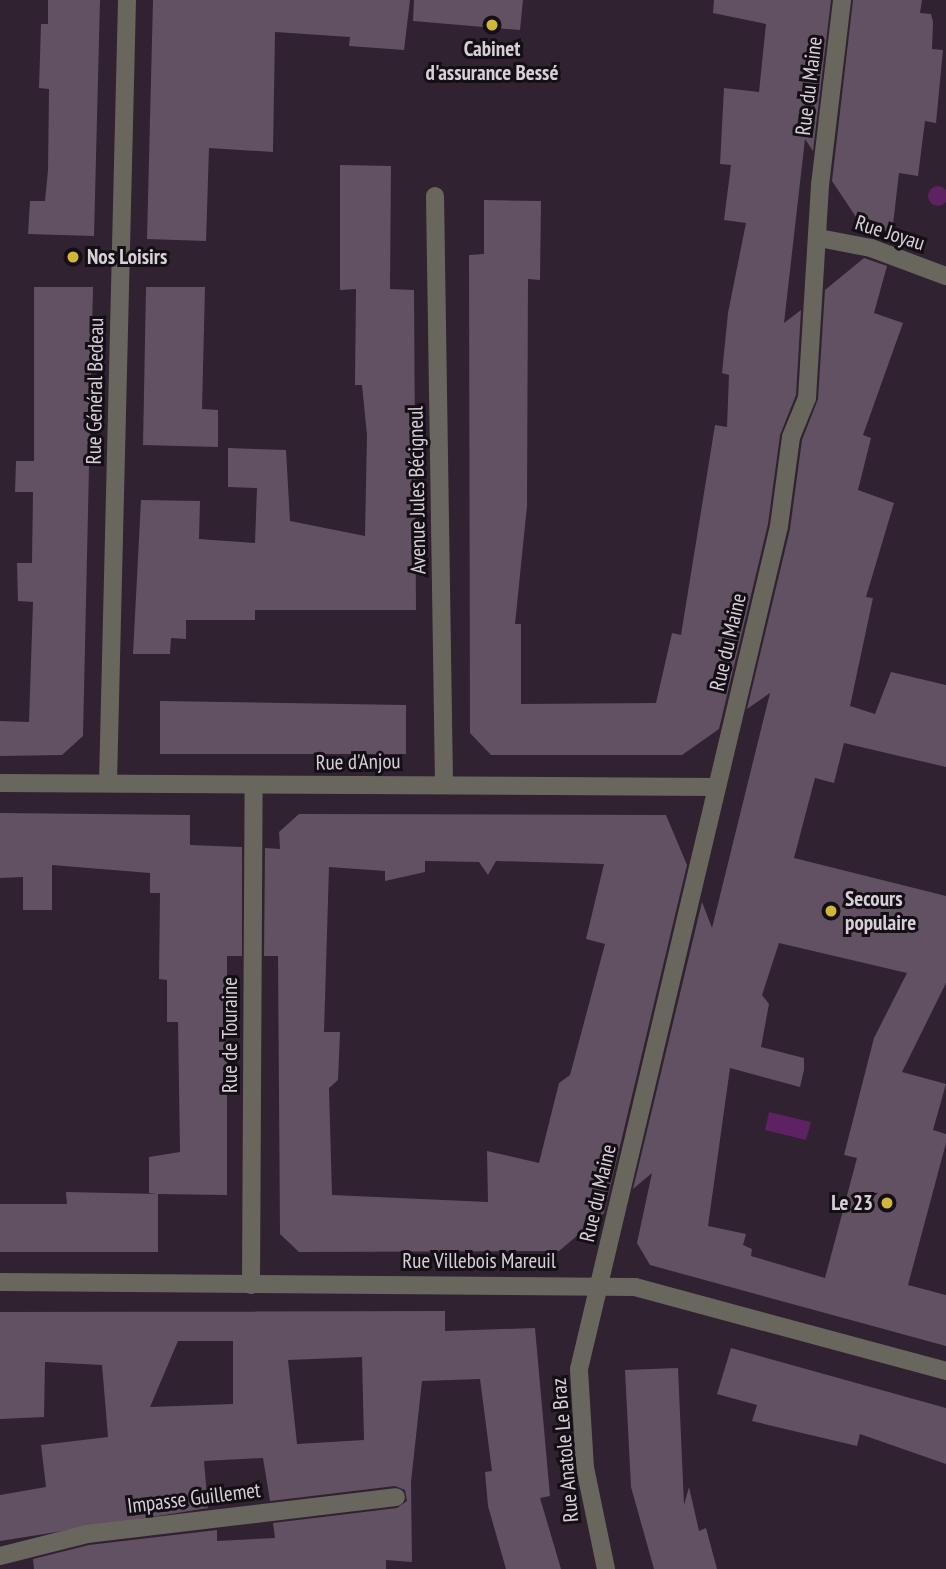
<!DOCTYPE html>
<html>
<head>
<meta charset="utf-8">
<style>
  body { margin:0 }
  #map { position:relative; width:946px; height:1569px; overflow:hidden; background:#302231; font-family:"PT Sans Narrow",sans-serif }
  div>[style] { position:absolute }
  .water>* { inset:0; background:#5e2262 }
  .round { border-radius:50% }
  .building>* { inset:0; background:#625163 }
  .minor>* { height:18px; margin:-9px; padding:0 9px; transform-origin:9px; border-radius:9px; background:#69675d }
  .dots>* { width:19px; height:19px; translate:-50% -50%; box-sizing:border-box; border:4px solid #140e15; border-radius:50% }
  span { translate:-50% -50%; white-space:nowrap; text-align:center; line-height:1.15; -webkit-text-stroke:6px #140e15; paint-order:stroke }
  .poi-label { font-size:21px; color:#d9cfd9; font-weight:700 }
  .left { translate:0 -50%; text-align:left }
  .right { translate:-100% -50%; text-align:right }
  .street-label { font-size:21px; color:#d9cfd9 }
</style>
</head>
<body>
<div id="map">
  <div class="water">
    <div class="round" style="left:928px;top:186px;width:20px;height:20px"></div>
    <div style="clip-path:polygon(769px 1112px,811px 1122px,806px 1140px,765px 1130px)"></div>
  </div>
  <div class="building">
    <div style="clip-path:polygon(48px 0,100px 0,94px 236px,28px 234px,30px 201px,45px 201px,48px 170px,49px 89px,39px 88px,41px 24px,48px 24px)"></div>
    <div style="clip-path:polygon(153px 0,410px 0,404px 50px,349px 46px,350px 37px,275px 32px,273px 152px,209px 148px,206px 241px,147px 239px)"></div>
    <div style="clip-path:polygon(414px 0,523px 0,520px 30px,413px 21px)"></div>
    <div style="clip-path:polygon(714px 0,831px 0,813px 151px,805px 139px,784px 323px,801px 310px,796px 395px,780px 435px,768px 524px,719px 729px,682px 755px,491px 755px,470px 733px,469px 255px,484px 254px,484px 200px,541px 201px,540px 280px,528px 279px,527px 506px,515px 624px,521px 624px,521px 704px,656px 703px,672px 633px,681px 635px,715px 425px,727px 427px,729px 375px,722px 373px,728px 313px,746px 223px,724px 220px,731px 165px,720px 164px,724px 88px,759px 92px,766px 24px,713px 13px)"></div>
    <div style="clip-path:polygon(853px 0,922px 0,920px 13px,931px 14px,933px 22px,932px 49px,943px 50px,936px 123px,925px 121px,918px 176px,899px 173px,892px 233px,858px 220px,832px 181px)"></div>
    <div style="clip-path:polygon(340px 165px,391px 166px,390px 289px,414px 290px,416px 610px,255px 610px,255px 620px,186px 620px,186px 639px,171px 638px,170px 654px,133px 654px,141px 500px,200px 501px,199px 539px,255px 543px,257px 488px,228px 487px,228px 448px,286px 450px,290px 521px,365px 536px,367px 435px,362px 385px,355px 385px,356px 289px,340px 290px)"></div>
    <div style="clip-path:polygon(evenodd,864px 258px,887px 266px,874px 313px,903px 323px,863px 435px,871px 438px,858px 490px,894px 503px,866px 597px,873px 598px,850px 706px,875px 714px,891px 672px,946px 685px,946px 767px,844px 743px,834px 783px,815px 778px,794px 858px,946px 896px,946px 983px,902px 1072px,946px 1084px,933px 1130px,946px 1134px,946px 1143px,908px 1285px,946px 1295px,946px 1346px,650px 1265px,637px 1243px,652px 1173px,633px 1189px,702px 902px,712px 928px,770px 693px,747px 709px,790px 529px,802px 440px,818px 399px,825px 290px,864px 258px,779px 943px,907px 973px,874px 1038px,844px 1155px,857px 1158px,825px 1278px,751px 1256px,752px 1249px,743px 1245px,746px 1234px,708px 1226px,730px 1068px,800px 1087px,804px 1070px,804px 1058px,761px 1047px,769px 1004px,762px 995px,779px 943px)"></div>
    <div style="clip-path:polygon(34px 287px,93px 287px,83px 736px,62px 755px,0 756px,0 721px,29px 722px,33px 602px,18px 601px,17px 563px,32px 563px,33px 492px,15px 492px,16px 461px,34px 461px)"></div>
    <div style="clip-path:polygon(146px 287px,205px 287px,202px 409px,218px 410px,218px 447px,143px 445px)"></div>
    <div style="clip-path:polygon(160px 701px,406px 705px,406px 754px,160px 754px)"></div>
    <div style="clip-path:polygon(0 813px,190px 815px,190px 845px,242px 847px,242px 956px,227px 956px,227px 1195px,158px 1194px,158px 1252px,0 1252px,0 1204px,67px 1204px,66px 1192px,157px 1194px,149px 1193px,149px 1157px,180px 1152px,178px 1022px,167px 1022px,167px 980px,159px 979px,160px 893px,150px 893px,150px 873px,52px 865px,52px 910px,23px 910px,23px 877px,0 878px)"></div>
    <div style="clip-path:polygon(evenodd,299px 814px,666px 815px,687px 865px,604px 1213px,559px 1251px,299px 1252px,280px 1234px,278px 956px,264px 956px,265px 848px,280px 849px,279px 832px,299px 814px,425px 861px,479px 862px,488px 875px,496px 861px,604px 864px,586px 939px,605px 944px,570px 1075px,559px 1083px,539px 1163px,487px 1151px,488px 1202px,332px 1195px,329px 1088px,338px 1080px,340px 1032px,324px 1032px,329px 867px,385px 871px,385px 881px,425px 872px,425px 861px)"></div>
    <div style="clip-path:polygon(evenodd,445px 1311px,445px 1331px,535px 1328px,550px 1496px,540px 1498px,561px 1569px,506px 1569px,488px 1506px,485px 1472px,492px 1471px,480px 1379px,422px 1381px,411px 1482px,412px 1562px,386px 1560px,386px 1569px,34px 1569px,33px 1559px,89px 1545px,217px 1530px,217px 1541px,275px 1538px,273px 1523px,397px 1508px,407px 1501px,405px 1490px,395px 1486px,270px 1501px,263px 1458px,204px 1461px,208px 1508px,0 1541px,0 1495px,46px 1487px,41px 1445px,108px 1437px,102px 1365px,45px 1362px,44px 1417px,0 1419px,0 1312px,445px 1311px,178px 1341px,233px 1341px,233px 1404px,150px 1407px,178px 1341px,445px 1311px,362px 1357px,364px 1440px,297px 1444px,288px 1360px,362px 1357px)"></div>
    <div style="clip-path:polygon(731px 1348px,946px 1408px,946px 1464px,860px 1434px,857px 1446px,752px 1421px,757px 1405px,717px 1394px)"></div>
    <div style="clip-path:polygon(678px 1368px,684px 1505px,689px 1487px,699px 1531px,706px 1528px,717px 1569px,654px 1569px,631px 1487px,625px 1370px)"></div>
  </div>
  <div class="minor">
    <div style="left:435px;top:196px;width:587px;rotate:89.12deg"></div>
    <div style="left:819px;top:238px;width:53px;rotate:10.9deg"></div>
    <div style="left:871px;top:248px;width:80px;rotate:20.5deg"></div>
    <div style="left:0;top:783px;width:716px;rotate:0.32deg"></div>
    <div style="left:108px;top:783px;width:783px;rotate:-88.61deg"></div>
    <div style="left:0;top:1282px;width:635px;rotate:0.45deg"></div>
    <div style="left:635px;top:1287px;width:322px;rotate:15.1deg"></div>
    <div style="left:251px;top:1285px;width:499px;rotate:-89.7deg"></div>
    <div style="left:0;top:1556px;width:90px;rotate:-14.2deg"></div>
    <div style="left:87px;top:1534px;width:311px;rotate:-6.8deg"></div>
    <div style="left:606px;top:1569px;width:103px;rotate:-101.7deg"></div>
    <div style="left:585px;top:1468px;width:99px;rotate:-93.5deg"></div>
    <div style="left:579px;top:1369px;width:866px;rotate:-76.65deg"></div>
    <div style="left:779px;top:526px;width:90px;rotate:-82.3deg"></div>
    <div style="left:791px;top:437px;width:42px;rotate:-67.7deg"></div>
    <div style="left:807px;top:398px;width:213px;rotate:-86.5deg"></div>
    <div style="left:820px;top:185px;width:186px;rotate:-83.2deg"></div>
  </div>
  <div class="dots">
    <div style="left:492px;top:25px;background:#d0b836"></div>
    <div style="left:73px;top:257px;background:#d0b836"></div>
    <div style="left:831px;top:911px;background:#d0b836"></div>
    <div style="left:887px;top:1203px;background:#d0b836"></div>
  </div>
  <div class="poi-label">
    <span style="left:492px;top:61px">Cabinet<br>d'assurance Bessé</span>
    <span class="left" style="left:87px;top:257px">Nos Loisirs</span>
    <span class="left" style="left:845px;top:911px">Secours<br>populaire</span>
    <span class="right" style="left:873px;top:1203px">Le 23</span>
  </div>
  <div class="street-label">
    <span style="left:809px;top:86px;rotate:-83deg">Rue du Maine</span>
    <span style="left:890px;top:233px;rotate:18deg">Rue Joyau</span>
    <span style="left:95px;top:391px;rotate:-89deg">Rue Général Bedeau</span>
    <span style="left:417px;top:490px;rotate:-91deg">Avenue Jules Bécigneul</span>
    <span style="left:728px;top:642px;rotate:-77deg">Rue du Maine</span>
    <span style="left:358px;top:762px;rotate:-1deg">Rue d'Anjou</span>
    <span style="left:230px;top:1035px;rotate:-90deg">Rue de Touraine</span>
    <span style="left:598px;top:1193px;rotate:-77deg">Rue du Maine</span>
    <span style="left:479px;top:1261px">Rue Villebois Mareuil</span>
    <span style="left:565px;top:1450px;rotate:-95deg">Rue Anatole Le Braz</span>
    <span style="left:194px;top:1498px;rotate:-7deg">Impasse Guillemet</span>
  </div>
</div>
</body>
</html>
